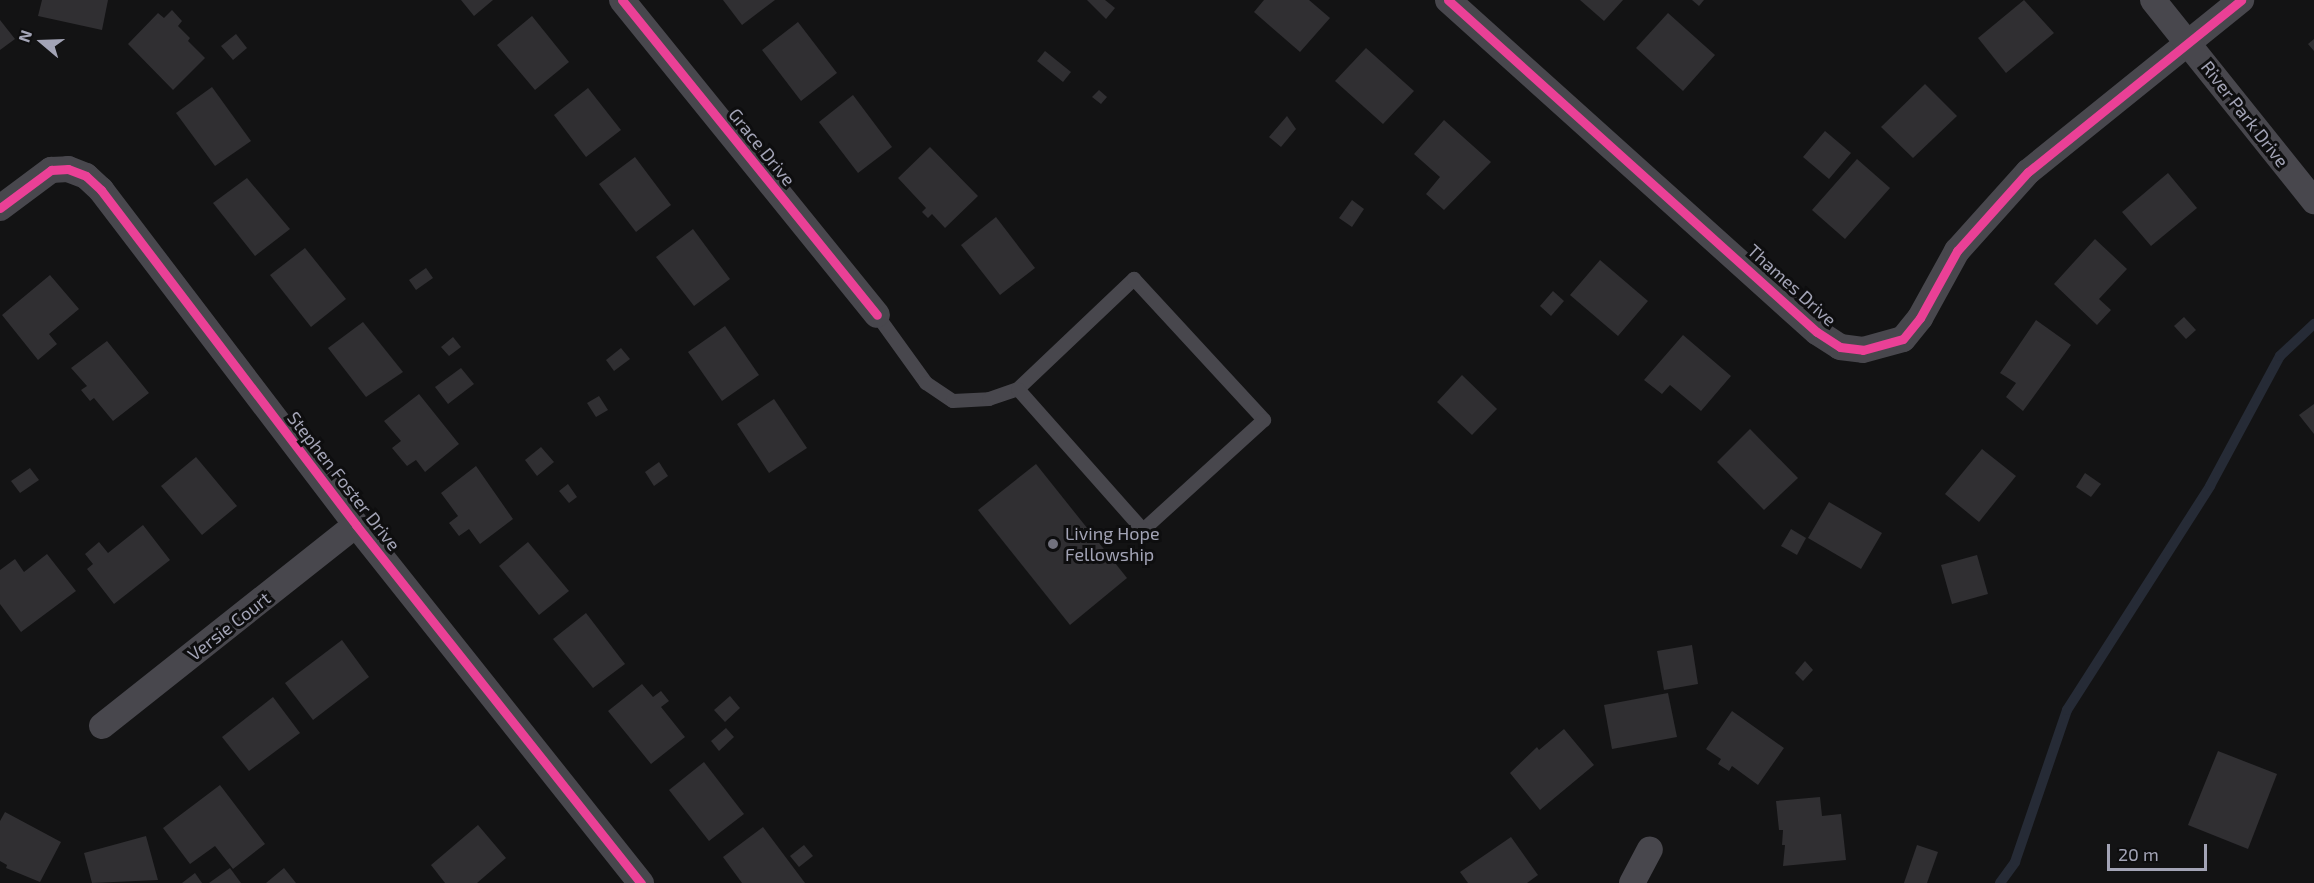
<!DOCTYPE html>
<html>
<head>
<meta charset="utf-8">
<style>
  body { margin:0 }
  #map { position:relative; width:2314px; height:883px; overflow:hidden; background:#131314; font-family:"Exo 2",sans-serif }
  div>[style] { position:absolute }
  .stream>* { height:10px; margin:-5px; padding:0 5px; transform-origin:5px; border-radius:5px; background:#262b36 }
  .building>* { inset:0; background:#302f32 }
  .lane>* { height:14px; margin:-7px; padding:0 7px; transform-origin:7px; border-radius:7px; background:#48474d }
  .street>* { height:26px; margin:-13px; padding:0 13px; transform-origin:13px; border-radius:13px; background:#48474d }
  .cycleway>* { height:9px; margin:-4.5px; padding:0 4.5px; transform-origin:4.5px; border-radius:4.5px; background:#ea4096 }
  .dots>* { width:16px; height:16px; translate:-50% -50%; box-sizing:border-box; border:3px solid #0e0e0f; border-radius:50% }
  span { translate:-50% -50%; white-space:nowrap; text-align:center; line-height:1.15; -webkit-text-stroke:6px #0e0e0f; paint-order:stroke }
  .street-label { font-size:18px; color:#a3a4b6 }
  .poi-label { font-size:18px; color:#a3a4b6 }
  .left { translate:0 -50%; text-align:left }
  .north { position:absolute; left:12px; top:12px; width:60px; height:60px; -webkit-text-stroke:4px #0e0e0f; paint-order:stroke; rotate:289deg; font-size:16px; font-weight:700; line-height:24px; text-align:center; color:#a3a4b6 }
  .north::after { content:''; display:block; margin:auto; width:21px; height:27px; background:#a3a4b6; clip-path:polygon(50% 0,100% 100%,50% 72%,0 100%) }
  .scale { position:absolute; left:2107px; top:844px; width:100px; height:27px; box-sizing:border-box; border:3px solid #a3a4b6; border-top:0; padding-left:8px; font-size:18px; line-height:21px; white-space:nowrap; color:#a3a4b6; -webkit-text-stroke:4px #0e0e0f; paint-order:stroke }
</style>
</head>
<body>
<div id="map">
  <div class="stream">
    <div style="left:2000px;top:883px;width:26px;rotate:-54deg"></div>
    <div style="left:2015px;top:862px;width:161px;rotate:-71.1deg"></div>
    <div style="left:2067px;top:710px;width:266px;rotate:-57.4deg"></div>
    <div style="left:2210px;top:486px;width:148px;rotate:-61.7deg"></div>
    <div style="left:2280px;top:356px;width:47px;rotate:-43.3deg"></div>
  </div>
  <div class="building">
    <div style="clip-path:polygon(42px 0,108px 0,102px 30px,38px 16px)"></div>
    <div style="clip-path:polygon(461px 0,493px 0,474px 16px)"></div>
    <div style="clip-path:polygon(723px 0,775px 0,742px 25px)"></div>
    <div style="clip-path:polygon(1087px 0,1105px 0,1115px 8px,1106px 19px)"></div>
    <div style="clip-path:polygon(1264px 0,1309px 0,1330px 18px,1300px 52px,1254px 12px)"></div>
    <div style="clip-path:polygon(1580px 0,1623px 0,1604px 21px)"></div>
    <div style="clip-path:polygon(1692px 0,1704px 0,1699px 6px)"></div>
    <div style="clip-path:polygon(2024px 0,2054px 33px,2006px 73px,1978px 38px)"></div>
    <div style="clip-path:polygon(172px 10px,182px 21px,178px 26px,190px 38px,188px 41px,205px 58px,173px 90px,128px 44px,158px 13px,164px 18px)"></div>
    <div style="clip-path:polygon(1668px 13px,1715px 55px,1683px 91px,1636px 48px)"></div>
    <div style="clip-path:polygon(532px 16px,569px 62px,535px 90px,497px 45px)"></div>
    <div style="clip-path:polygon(0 20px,15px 39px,0 50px)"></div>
    <div style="clip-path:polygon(798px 22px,837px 73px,801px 101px,762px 50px)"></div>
    <div style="clip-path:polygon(236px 34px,247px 48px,233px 60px,221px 46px)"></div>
    <div style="clip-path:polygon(2314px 39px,2314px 51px,2308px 44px)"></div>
    <div style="clip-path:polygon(1366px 48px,1414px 91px,1383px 124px,1335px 81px)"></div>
    <div style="clip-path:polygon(1045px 51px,1071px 72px,1063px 82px,1037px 61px)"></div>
    <div style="clip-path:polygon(1925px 84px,1957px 116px,1913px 158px,1881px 127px)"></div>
    <div style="clip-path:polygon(212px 87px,251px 141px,215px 166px,176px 113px)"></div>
    <div style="clip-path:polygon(588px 88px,621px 130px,586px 157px,554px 115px)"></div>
    <div style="clip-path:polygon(1099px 90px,1107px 97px,1101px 104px,1092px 97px)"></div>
    <div style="clip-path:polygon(853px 95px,892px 147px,858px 173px,819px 122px)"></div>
    <div style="clip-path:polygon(1287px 116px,1296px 129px,1281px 147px,1269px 137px)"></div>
    <div style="clip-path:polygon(1444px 120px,1491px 162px,1444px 210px,1426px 194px,1440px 177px,1414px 154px)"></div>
    <div style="clip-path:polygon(1825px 131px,1851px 153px,1829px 179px,1803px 157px)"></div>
    <div style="clip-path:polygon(930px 147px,978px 196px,945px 228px,932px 214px,928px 218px,922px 212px,926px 208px,898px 178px)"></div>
    <div style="clip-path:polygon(635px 157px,671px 205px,636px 232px,599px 184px)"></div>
    <div style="clip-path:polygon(1857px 159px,1890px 188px,1845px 239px,1812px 210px)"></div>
    <div style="clip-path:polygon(2168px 173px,2197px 208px,2151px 246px,2122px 212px)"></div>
    <div style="clip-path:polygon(247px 178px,290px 229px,255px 256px,213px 203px)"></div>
    <div style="clip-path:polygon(1352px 200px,1364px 209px,1352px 227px,1339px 218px)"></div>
    <div style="clip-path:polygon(996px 217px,1035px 268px,1000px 295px,961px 245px)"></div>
    <div style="clip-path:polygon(693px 229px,730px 279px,694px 306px,656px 257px)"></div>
    <div style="clip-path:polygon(2095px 239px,2127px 269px,2099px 299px,2111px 310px,2097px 325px,2054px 284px)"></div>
    <div style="clip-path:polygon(305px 248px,346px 299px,311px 327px,270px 275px)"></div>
    <div style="clip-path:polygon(1600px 260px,1648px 301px,1618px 336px,1570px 295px)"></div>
    <div style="clip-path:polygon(426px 268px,433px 278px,416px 290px,409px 280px)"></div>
    <div style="clip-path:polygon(50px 275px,79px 309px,49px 334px,57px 344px,38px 360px,2px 315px)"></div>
    <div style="clip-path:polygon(1553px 291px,1564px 301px,1551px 316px,1540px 306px)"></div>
    <div style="clip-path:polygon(2184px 317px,2196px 330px,2186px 339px,2174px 326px)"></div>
    <div style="clip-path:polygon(2036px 320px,2071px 345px,2023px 411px,2006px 397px,2016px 383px,2000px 373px)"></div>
    <div style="clip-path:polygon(363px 322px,403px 372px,366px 397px,328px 348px)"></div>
    <div style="clip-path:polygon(725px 326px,759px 375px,722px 401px,688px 352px)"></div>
    <div style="clip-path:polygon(1683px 335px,1731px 376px,1701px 411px,1670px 385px,1662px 394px,1644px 380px)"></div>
    <div style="clip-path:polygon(453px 337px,461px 347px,449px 356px,441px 347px)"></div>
    <div style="clip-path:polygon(107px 341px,149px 393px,113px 421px,94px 398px,90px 401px,81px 390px,87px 386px,71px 368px)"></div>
    <div style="clip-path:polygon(621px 348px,630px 359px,614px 371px,606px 360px)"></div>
    <div style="clip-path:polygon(461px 368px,474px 384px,448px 404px,435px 387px)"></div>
    <div style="clip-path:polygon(1462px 375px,1497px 409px,1472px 435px,1437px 402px)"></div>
    <div style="clip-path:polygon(419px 394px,459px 444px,425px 472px,416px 460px,407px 466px,392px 448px,401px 441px,384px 421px)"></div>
    <div style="clip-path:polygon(599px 396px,608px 410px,596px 417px,587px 403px)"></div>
    <div style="clip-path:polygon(774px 399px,807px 448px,769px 473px,737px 424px)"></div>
    <div style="clip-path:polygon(2314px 404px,2314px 434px,2299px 415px)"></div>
    <div style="clip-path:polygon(1750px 429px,1798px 478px,1764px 510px,1717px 462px)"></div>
    <div style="clip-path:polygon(541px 447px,554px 462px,537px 476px,525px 460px)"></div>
    <div style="clip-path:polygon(1982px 449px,2016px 476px,1979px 522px,1945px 494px)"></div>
    <div style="clip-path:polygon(196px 457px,237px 506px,202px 535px,161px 486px)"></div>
    <div style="clip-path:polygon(659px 462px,668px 476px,654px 486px,645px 472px)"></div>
    <div style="clip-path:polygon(1036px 464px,1127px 578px,1070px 625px,978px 510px)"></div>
    <div style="clip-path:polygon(476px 466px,513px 519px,480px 544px,469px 529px,459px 536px,449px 523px,458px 516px,441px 493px)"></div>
    <div style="clip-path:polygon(30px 468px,39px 480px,20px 493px,11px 481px)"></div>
    <div style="clip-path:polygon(2085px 473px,2101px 484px,2091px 497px,2076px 487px)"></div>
    <div style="clip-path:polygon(568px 484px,577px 497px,569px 503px,559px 491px)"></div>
    <div style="clip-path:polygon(1829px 502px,1882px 533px,1861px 569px,1808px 538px)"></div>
    <div style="clip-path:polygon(143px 525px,170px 560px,114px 604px,87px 569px,93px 564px,85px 554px,99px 542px,108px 553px)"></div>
    <div style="clip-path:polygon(1791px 529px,1806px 538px,1797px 555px,1781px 546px)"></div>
    <div style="clip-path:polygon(528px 542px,569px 591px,539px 615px,499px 566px)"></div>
    <div style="clip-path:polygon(47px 554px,76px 591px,21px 632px,0 604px,0 570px,15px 559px,24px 572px)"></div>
    <div style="clip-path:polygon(1977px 555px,1988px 594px,1952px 604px,1941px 565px)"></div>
    <div style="clip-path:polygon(586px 613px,625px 664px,593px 688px,553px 639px)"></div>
    <div style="clip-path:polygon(342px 640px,369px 677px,313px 720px,285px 683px)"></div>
    <div style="clip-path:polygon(1692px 645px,1698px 684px,1664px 690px,1657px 651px)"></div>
    <div style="clip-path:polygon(1805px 661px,1813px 670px,1803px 681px,1795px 673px)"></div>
    <div style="clip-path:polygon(642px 684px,653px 697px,661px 691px,669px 701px,661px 707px,685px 737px,651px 764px,608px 711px)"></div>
    <div style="clip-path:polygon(1668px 693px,1677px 737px,1612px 749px,1604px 705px)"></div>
    <div style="clip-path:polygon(730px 696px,740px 708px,725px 722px,714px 710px)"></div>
    <div style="clip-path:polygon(273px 697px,300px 733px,249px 771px,222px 737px)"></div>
    <div style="clip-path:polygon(1732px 711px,1784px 748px,1758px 785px,1732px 766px,1729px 771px,1718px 764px,1721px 759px,1706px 749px)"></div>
    <div style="clip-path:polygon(726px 728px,734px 737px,719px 751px,711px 741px)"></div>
    <div style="clip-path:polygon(1564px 729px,1594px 765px,1540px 810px,1510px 773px,1537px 747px,1539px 750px)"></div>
    <div style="clip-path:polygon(2218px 751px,2277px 774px,2248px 849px,2188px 825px)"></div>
    <div style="clip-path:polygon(704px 762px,744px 814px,709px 841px,669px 790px)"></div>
    <div style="clip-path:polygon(220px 785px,265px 844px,233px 869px,215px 846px,190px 864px,163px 828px)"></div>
    <div style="clip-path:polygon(1820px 797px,1822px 816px,1841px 814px,1846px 860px,1783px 866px,1785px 845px,1782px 845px,1783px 830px,1779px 830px,1776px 801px)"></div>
    <div style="clip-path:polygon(5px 812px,61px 842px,40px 882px,6px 868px,7px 865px,0 861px,0 821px)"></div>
    <div style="clip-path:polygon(478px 825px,506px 858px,477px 883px,445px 883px,431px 865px)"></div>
    <div style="clip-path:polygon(763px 827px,805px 883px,742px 883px,723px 857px)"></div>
    <div style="clip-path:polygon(146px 836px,158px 880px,92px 883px,84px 853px)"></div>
    <div style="clip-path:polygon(1511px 837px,1538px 875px,1527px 883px,1468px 883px,1460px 872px)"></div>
    <div style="clip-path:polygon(804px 845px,813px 856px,799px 867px,790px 856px)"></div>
    <div style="clip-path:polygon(1917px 845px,1938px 852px,1927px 883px,1904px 883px)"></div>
    <div style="clip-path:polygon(230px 868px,241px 883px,209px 883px)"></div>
    <div style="clip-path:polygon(284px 868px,296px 883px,266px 883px)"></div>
    <div style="clip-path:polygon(195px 873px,202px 883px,182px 883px)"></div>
  </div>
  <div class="lane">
    <div style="left:877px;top:315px;width:84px;rotate:54.2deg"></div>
    <div style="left:926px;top:383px;width:32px;rotate:34deg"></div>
    <div style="left:953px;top:401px;width:36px;rotate:-3deg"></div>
    <div style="left:989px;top:399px;width:31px;rotate:-19deg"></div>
    <div style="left:1018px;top:389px;width:160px;rotate:-43.5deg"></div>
    <div style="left:1134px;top:279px;width:192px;rotate:47.3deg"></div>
    <div style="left:1264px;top:420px;width:164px;rotate:137.7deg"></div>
    <div style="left:1143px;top:530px;width:188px;rotate:-131.6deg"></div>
  </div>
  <div class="street">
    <div style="left:622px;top:0;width:405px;rotate:51deg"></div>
    <div style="left:1448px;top:0;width:496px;rotate:42deg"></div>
    <div style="left:1817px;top:332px;width:27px;rotate:33deg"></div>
    <div style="left:1840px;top:347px;width:23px;rotate:7deg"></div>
    <div style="left:1863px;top:350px;width:41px;rotate:-15.4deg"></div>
    <div style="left:1903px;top:339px;width:27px;rotate:-51deg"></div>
    <div style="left:1920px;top:318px;width:77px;rotate:-61.1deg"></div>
    <div style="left:1957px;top:251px;width:106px;rotate:-48.1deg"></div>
    <div style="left:2028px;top:172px;width:274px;rotate:-38.9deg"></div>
    <div style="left:2153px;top:0;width:258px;rotate:51.3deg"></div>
    <div style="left:0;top:208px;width:64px;rotate:-36.7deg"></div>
    <div style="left:51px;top:170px;width:17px;rotate:-3deg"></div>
    <div style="left:68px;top:169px;width:19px;rotate:21deg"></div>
    <div style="left:86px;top:176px;width:21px;rotate:43deg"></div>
    <div style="left:101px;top:190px;width:421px;rotate:52.7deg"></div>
    <div style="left:356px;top:525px;width:458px;rotate:51.5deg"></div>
    <div style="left:102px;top:726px;width:324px;rotate:-38.4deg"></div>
    <div style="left:1632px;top:883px;width:38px;rotate:-62deg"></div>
  </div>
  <div class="cycleway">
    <div style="left:622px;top:0;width:405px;rotate:51deg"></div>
    <div style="left:1448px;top:0;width:496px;rotate:42deg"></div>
    <div style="left:1817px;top:332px;width:27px;rotate:33deg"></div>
    <div style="left:1840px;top:347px;width:23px;rotate:7deg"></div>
    <div style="left:1863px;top:350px;width:41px;rotate:-15.4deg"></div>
    <div style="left:1903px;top:339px;width:27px;rotate:-51deg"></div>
    <div style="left:1920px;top:318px;width:77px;rotate:-61.1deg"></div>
    <div style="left:1957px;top:251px;width:106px;rotate:-48.1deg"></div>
    <div style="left:2028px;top:172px;width:274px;rotate:-38.9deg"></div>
    <div style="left:0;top:208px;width:64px;rotate:-36.7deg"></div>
    <div style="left:51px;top:170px;width:17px;rotate:-3deg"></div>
    <div style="left:68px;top:169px;width:19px;rotate:21deg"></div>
    <div style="left:86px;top:176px;width:21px;rotate:43deg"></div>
    <div style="left:101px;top:190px;width:421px;rotate:52.7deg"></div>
    <div style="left:356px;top:525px;width:458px;rotate:51.5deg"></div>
  </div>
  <div class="dots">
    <div style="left:1053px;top:544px;background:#71717d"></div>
  </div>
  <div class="street-label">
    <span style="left:2245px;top:114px;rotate:52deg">River Park Drive</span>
    <span style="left:762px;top:147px;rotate:51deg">Grace Drive</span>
    <span style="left:1792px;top:285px;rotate:42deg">Thames Drive</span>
    <span style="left:344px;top:481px;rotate:52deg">Stephen Foster Drive</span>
    <span style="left:229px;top:626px;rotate:-38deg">Versie Court</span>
  </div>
  <div class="poi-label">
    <span class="left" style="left:1065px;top:544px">Living Hope<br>Fellowship</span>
  </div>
  <div class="north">N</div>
  <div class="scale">20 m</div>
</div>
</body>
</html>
